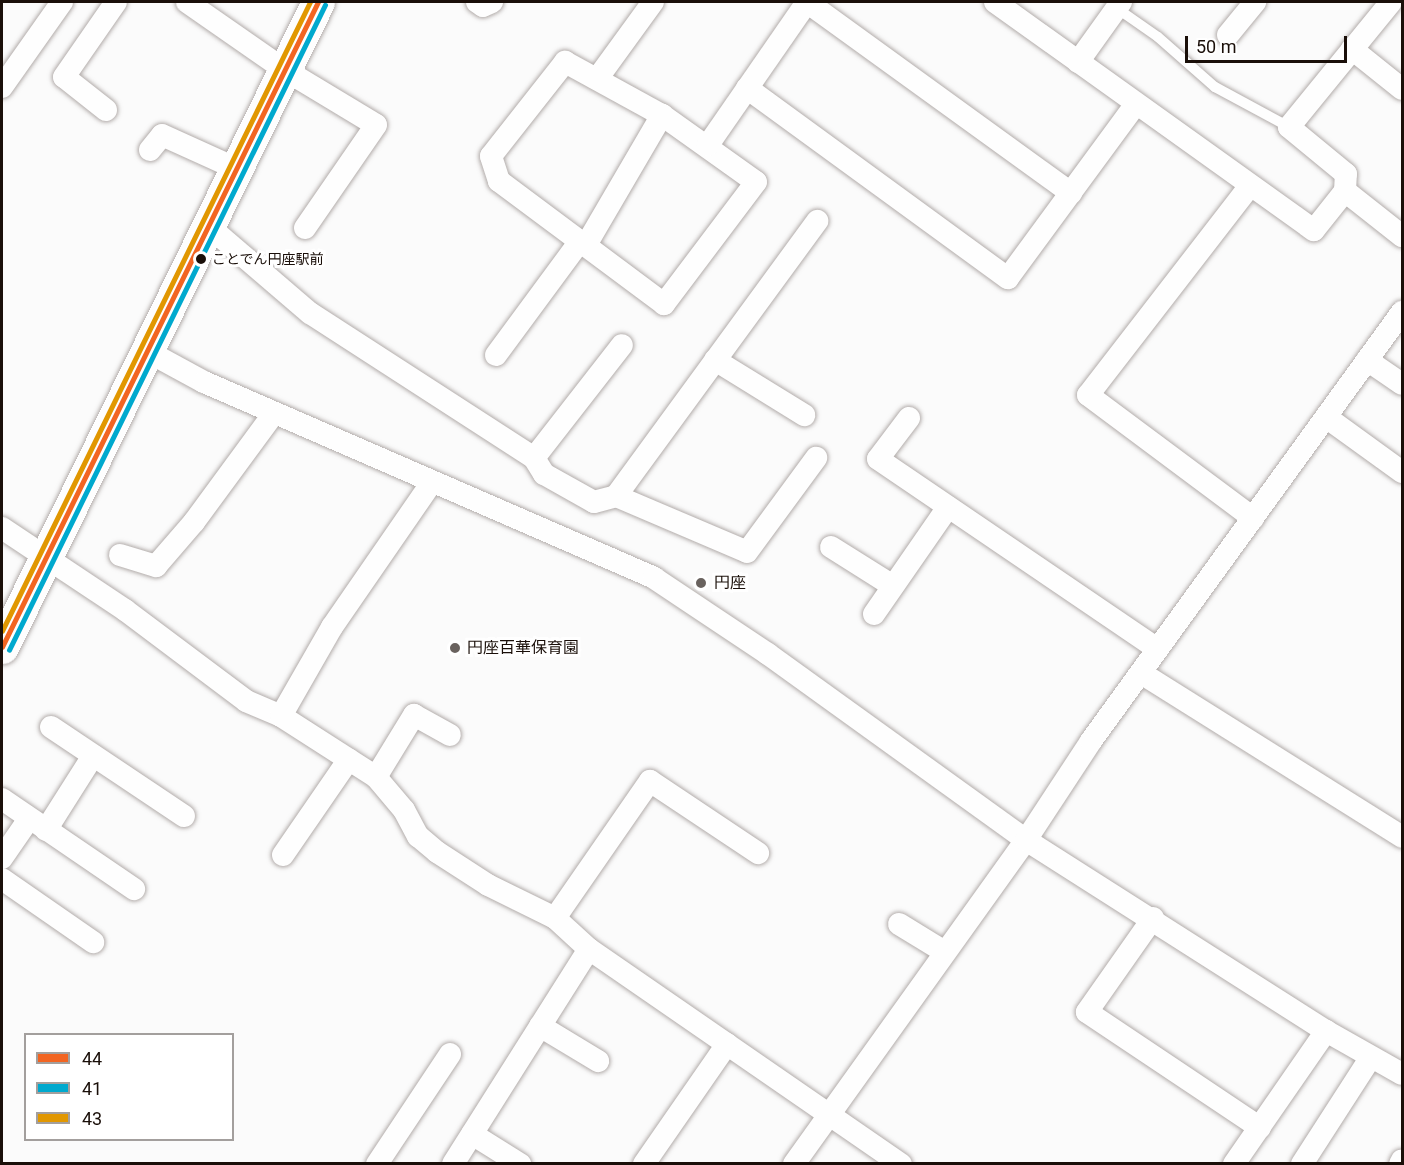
<!DOCTYPE html>
<html>
<head>
<meta charset="utf-8">
<style>
  body { margin:0 }
  #map { position:relative; width:1404px; height:1165px; overflow:hidden; background:#fbfbfb; font-family:Roboto,"Noto Sans JP",sans-serif }
  div>[style] { position:absolute }
  .roads { filter:drop-shadow(0 0 2px #b2acaa) drop-shadow(0 0 2px #b2acaa) }
  .service>* { height:10px; margin:-5px; padding:0 5px; transform-origin:5px; border-radius:5px; background:#fefefe }
  .minor>* { height:22px; margin:-11px; padding:0 11px; transform-origin:11px; border-radius:11px; background:#fefefe }
  .primary>* { height:33px; margin:-16.5px; padding:0 16.5px; transform-origin:16.5px; border-radius:16.5px; background:#fefefe }
  .bus-1>* { height:4.5px; margin:-2.25px; padding:0 2.25px; transform-origin:2.25px; border-radius:2.25px; background:#f26522 }
  .bus-2>* { height:4.5px; margin:-2.25px; padding:0 2.25px; transform-origin:2.25px; border-radius:2.25px; background:#00a9ce }
  .bus-3>* { height:4.5px; margin:-2.25px; padding:0 2.25px; transform-origin:2.25px; border-radius:2.25px; background:#e19701 }
  .dots>* { width:16px; height:16px; translate:-50% -50%; box-sizing:border-box; border:3px solid #fff; border-radius:50% }
  span { translate:-50% -50%; white-space:nowrap; text-align:center; line-height:1.15; -webkit-text-stroke:6px #fff; paint-order:stroke }
  .bus-label { font-size:14px; color:#1a0f09 }
  .left { translate:0 -50%; text-align:left }
  .poi-label { font-size:16px; color:#1a0f09 }
  .frame { position:absolute; inset:0; border:3px solid #1a0f09; pointer-events:none }
  .legend { position:absolute; left:24px; top:1033px; width:210px; height:108px; box-sizing:border-box; background:#fff; border:2px solid #a39f9d; margin:0; padding:8px 10px; list-style:none; font-size:18px; color:#1a0f09 }
  .legend li { display:flex; align-items:center; gap:12px; height:30px }
  .legend b { width:30px; border:2px solid #a39f9d }
  .scale { position:absolute; left:1185px; top:36px; width:162px; height:27px; box-sizing:border-box; border:3px solid #1a0f09; border-top:0; padding-left:8px; font-size:18px; line-height:21px; white-space:nowrap; color:#1a0f09; -webkit-text-stroke:4px #fff; paint-order:stroke }
</style>
</head>
<body>
<div id="map">
  <div class="roads">
    <div class="service">
      <div style="left:1115px;top:7px;width:52px;rotate:34.9deg"></div>
      <div style="left:1158px;top:37px;width:76px;rotate:41.3deg"></div>
      <div style="left:1215px;top:87px;width:84px;rotate:28.4deg"></div>
    </div>
    <div class="minor">
      <div style="left:187px;top:2px;width:119px;rotate:34.8deg"></div>
      <div style="left:285px;top:70px;width:106px;rotate:31.1deg"></div>
      <div style="left:376px;top:125px;width:125px;rotate:124.6deg"></div>
      <div style="left:477px;top:2px;width:7px;rotate:34deg"></div>
      <div style="left:483px;top:6px;width:10px;rotate:-24deg"></div>
      <div style="left:807px;top:2px;width:326px;rotate:35.9deg"></div>
      <div style="left:995px;top:2px;width:392px;rotate:35.6deg"></div>
      <div style="left:1314px;top:230px;width:50px;rotate:-51.5deg"></div>
      <div style="left:1345px;top:191px;width:73px;rotate:38.3deg"></div>
      <div style="left:1228px;top:35px;width:43px;rotate:-50.7deg"></div>
      <div style="left:1352px;top:49px;width:64px;rotate:38.7deg"></div>
      <div style="left:565px;top:62px;width:111px;rotate:28.7deg"></div>
      <div style="left:662px;top:115px;width:115px;rotate:35.5deg"></div>
      <div style="left:756px;top:182px;width:153px;rotate:127deg"></div>
      <div style="left:664px;top:304px;width:206px;rotate:-143.3deg"></div>
      <div style="left:499px;top:181px;width:26px;rotate:-108deg"></div>
      <div style="left:491px;top:156px;width:120px;rotate:-51.8deg"></div>
      <div style="left:1078px;top:62px;width:74px;rotate:-54.4deg"></div>
      <div style="left:597px;top:79px;width:95px;rotate:-54deg"></div>
      <div style="left:2px;top:87px;width:104px;rotate:-54.8deg"></div>
      <div style="left:747px;top:88px;width:323px;rotate:36.1deg"></div>
      <div style="left:1008px;top:278px;width:216px;rotate:-53.7deg"></div>
      <div style="left:106px;top:110px;width:53px;rotate:-141.8deg"></div>
      <div style="left:64px;top:77px;width:91px;rotate:-55.3deg"></div>
      <div style="left:708px;top:145px;width:174px;rotate:-55.3deg"></div>
      <div style="left:150px;top:150px;width:19px;rotate:-51deg"></div>
      <div style="left:162px;top:135px;width:80px;rotate:24.3deg"></div>
      <div style="left:1249px;top:187px;width:263px;rotate:127.7deg"></div>
      <div style="left:1088px;top:395px;width:206px;rotate:36.7deg"></div>
      <div style="left:1345px;top:191px;width:17px;rotate:-87deg"></div>
      <div style="left:1346px;top:174px;width:74px;rotate:-140.5deg"></div>
      <div style="left:1289px;top:127px;width:161px;rotate:-50.8deg"></div>
      <div style="left:206px;top:224px;width:137px;rotate:40.6deg"></div>
      <div style="left:310px;top:313px;width:267px;rotate:32.9deg"></div>
      <div style="left:534px;top:458px;width:19px;rotate:58deg"></div>
      <div style="left:544px;top:474px;width:57px;rotate:29.2deg"></div>
      <div style="left:594px;top:502px;width:23px;rotate:-15deg"></div>
      <div style="left:616px;top:496px;width:142px;rotate:23.1deg"></div>
      <div style="left:747px;top:552px;width:117px;rotate:-53.7deg"></div>
      <div style="left:586px;top:245px;width:151px;rotate:-59.7deg"></div>
      <div style="left:145px;top:350px;width:67px;rotate:28.5deg"></div>
      <div style="left:204px;top:382px;width:491px;rotate:23.5deg"></div>
      <div style="left:654px;top:578px;width:137px;rotate:33.7deg"></div>
      <div style="left:768px;top:654px;width:318px;rotate:35.8deg"></div>
      <div style="left:1026px;top:840px;width:356px;rotate:32.5deg"></div>
      <div style="left:1326px;top:1031px;width:87px;rotate:29.5deg"></div>
      <div style="left:496px;top:355px;width:142px;rotate:-53.6deg"></div>
      <div style="left:715px;top:360px;width:105px;rotate:31.7deg"></div>
      <div style="left:1367px;top:360px;width:42px;rotate:34.4deg"></div>
      <div style="left:1326px;top:417px;width:94px;rotate:35.9deg"></div>
      <div style="left:909px;top:418px;width:51px;rotate:127.1deg"></div>
      <div style="left:878px;top:459px;width:338px;rotate:34.2deg"></div>
      <div style="left:534px;top:458px;width:143px;rotate:-52.1deg"></div>
      <div style="left:616px;top:496px;width:341px;rotate:-53.8deg"></div>
      <div style="left:2px;top:528px;width:148px;rotate:33.7deg"></div>
      <div style="left:125px;top:610px;width:151px;rotate:36.9deg"></div>
      <div style="left:246px;top:701px;width:38px;rotate:23deg"></div>
      <div style="left:281px;top:716px;width:113px;rotate:32.7deg"></div>
      <div style="left:376px;top:777px;width:43px;rotate:49.7deg"></div>
      <div style="left:404px;top:810px;width:30px;rotate:62deg"></div>
      <div style="left:418px;top:836px;width:25px;rotate:40deg"></div>
      <div style="left:437px;top:852px;width:61px;rotate:32.9deg"></div>
      <div style="left:488px;top:885px;width:75px;rotate:26.2deg"></div>
      <div style="left:555px;top:918px;width:46px;rotate:42.4deg"></div>
      <div style="left:589px;top:949px;width:379px;rotate:34.6deg"></div>
      <div style="left:831px;top:547px;width:73px;rotate:32.2deg"></div>
      <div style="left:120px;top:555px;width:38px;rotate:17deg"></div>
      <div style="left:156px;top:566px;width:58px;rotate:-49.2deg"></div>
      <div style="left:194px;top:522px;width:135px;rotate:-53.7deg"></div>
      <div style="left:874px;top:614px;width:130px;rotate:-55.3deg"></div>
      <div style="left:1141px;top:673px;width:308px;rotate:32.1deg"></div>
      <div style="left:281px;top:716px;width:103px;rotate:-60.2deg"></div>
      <div style="left:332px;top:627px;width:176px;rotate:-55.4deg"></div>
      <div style="left:51px;top:727px;width:160px;rotate:33.8deg"></div>
      <div style="left:376px;top:777px;width:73px;rotate:-58.5deg"></div>
      <div style="left:414px;top:715px;width:41px;rotate:29.1deg"></div>
      <div style="left:2px;top:799px;width:160px;rotate:34.3deg"></div>
      <div style="left:46px;top:830px;width:88px;rotate:-57.6deg"></div>
      <div style="left:283px;top:855px;width:116px;rotate:-55.5deg"></div>
      <div style="left:2px;top:858px;width:47px;rotate:-55.3deg"></div>
      <div style="left:2px;top:879px;width:111px;rotate:34.7deg"></div>
      <div style="left:555px;top:918px;width:167px;rotate:-55.3deg"></div>
      <div style="left:650px;top:781px;width:130px;rotate:33.7deg"></div>
      <div style="left:1153px;top:918px;width:115px;rotate:125.1deg"></div>
      <div style="left:1087px;top:1012px;width:208px;rotate:33.8deg"></div>
      <div style="left:899px;top:924px;width:52px;rotate:31.5deg"></div>
      <div style="left:540px;top:1026px;width:68px;rotate:31.1deg"></div>
      <div style="left:472px;top:1134px;width:57px;rotate:32deg"></div>
      <div style="left:377px;top:1164px;width:132px;rotate:-56.4deg"></div>
      <div style="left:453px;top:1164px;width:254px;rotate:-57.7deg"></div>
      <div style="left:644px;top:1164px;width:146px;rotate:-55.3deg"></div>
      <div style="left:794px;top:1164px;width:398px;rotate:-54.4deg"></div>
      <div style="left:1026px;top:840px;width:118px;rotate:-56.7deg"></div>
      <div style="left:1091px;top:741px;width:530px;rotate:-54.06deg"></div>
      <div style="left:1234px;top:1164px;width:162px;rotate:-55.3deg"></div>
      <div style="left:1302px;top:1164px;width:127px;rotate:-57.2deg"></div>
      <div style="left:1400px;top:1164px;width:4px;rotate:-63deg"></div>
    </div>
    <div class="primary">
      <div style="left:2px;top:647px;width:718px;rotate:-63.9deg"></div>
    </div>
  </div>
  <div class="bus-1">
    <div style="left:2px;top:647px;width:718px;rotate:-63.9deg"></div>
  </div>
  <div class="bus-2">
    <div style="left:9px;top:650px;width:718px;rotate:-63.9deg"></div>
  </div>
  <div class="bus-3">
    <div style="left:2px;top:631px;width:700px;rotate:-63.91deg"></div>
  </div>
  <div class="dots">
    <div style="left:201px;top:259px;background:#1a0f09"></div>
    <div style="left:701px;top:583px;background:#69625e"></div>
    <div style="left:455px;top:648px;background:#69625e"></div>
  </div>
  <div class="bus-label">
    <span class="left" style="left:212px;top:259px">ことでん円座駅前</span>
  </div>
  <div class="poi-label">
    <span class="left" style="left:714px;top:583px">円座</span>
    <span class="left" style="left:467px;top:648px">円座百華保育園</span>
  </div>
  <div class="frame"></div>
  <ul class="legend">
  <li><b style="height:8px;background:#f26522"></b>44</li>
  <li><b style="height:8px;background:#00a9ce"></b>41</li>
  <li><b style="height:8px;background:#e19701"></b>43</li>
  </ul>
  <div class="scale">50 m</div>
</div>
</body>
</html>
